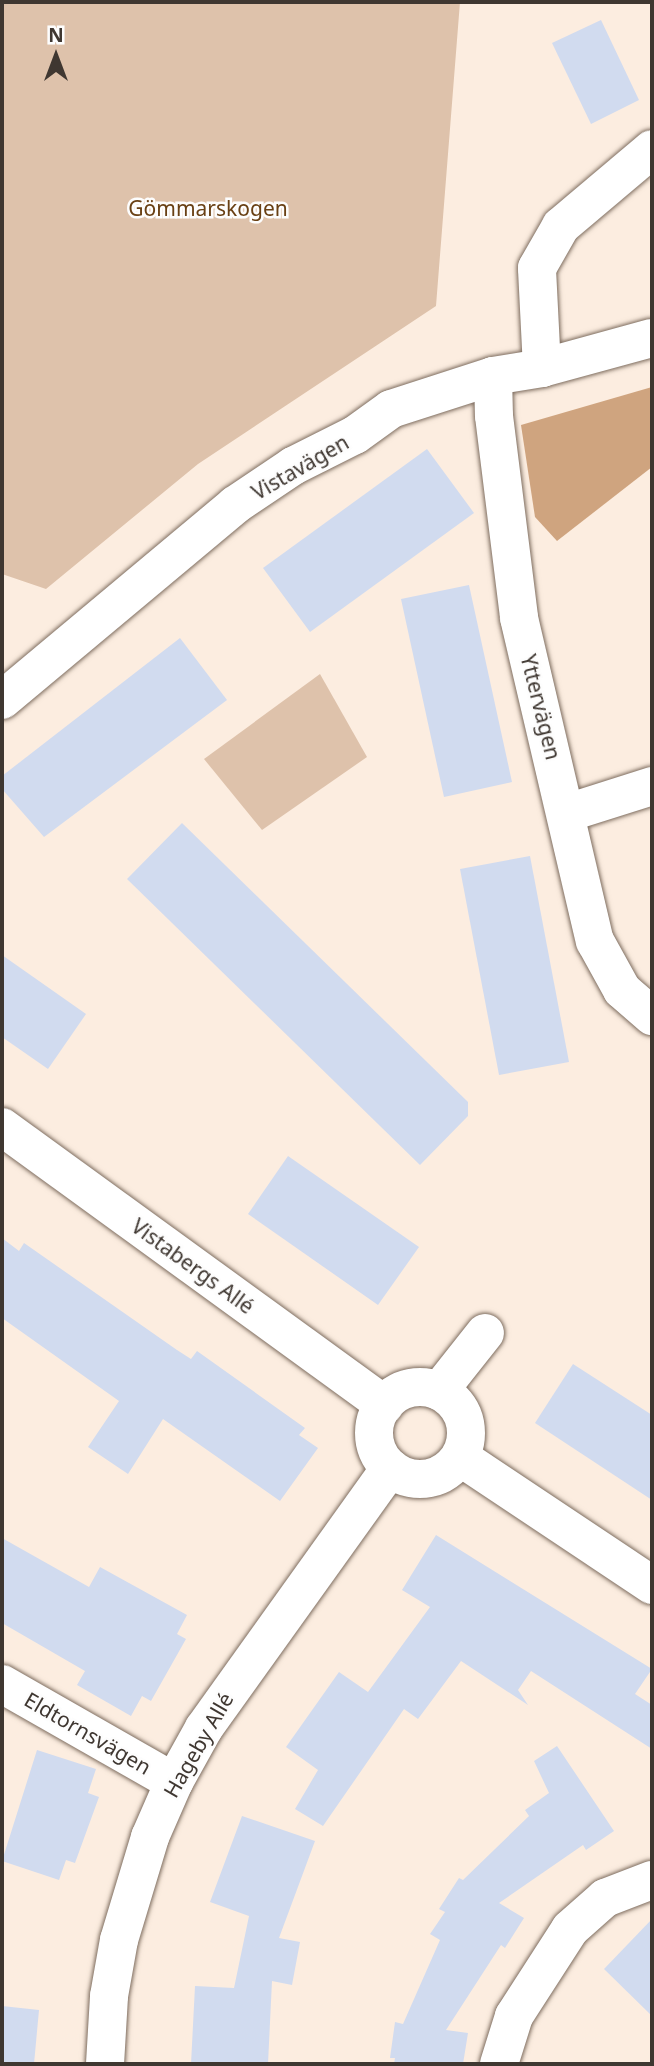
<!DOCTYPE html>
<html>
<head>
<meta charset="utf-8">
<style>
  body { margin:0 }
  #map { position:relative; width:654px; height:2066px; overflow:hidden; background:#fcede0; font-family:"Noto Sans",sans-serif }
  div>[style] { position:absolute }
  .green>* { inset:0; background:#dec2ab }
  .water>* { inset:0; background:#cfa47f }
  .building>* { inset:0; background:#d1dbef }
  .roads { filter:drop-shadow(0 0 2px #7e6d5f) drop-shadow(0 0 2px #7e6d5f) }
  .minor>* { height:38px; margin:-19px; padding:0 19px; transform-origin:19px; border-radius:19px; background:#fff }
  .minor>.ring { margin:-19px; padding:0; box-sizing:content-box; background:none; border:38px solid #fff; border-radius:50% }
  span { translate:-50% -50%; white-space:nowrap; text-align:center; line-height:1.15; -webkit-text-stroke:5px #fdfdfd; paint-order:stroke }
  .park-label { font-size:21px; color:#694014 }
  .street-label { font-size:21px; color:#3f3731 }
  .frame { position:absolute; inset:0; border:4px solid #3f3731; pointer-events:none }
  .north { position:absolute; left:21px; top:21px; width:70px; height:70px; -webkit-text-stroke:5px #fdfdfd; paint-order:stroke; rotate:0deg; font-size:19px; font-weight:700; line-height:28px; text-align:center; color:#3f3731 }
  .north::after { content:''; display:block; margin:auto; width:24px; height:32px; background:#3f3731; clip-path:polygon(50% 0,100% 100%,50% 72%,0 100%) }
</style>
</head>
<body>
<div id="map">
  <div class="green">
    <div style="clip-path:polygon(2px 2px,460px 2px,436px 306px,198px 464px,46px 589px,2px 574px)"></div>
    <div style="clip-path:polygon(320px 674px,367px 757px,262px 830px,204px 759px)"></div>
  </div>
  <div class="water">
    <div style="clip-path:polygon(652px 387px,652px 467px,557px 541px,535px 517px,521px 425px)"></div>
  </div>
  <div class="building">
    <div style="clip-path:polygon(601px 20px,639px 100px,591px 124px,552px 43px)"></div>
    <div style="clip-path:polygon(427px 449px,474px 513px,310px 632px,263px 568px)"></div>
    <div style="clip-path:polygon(469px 585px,512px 782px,444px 797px,401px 599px)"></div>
    <div style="clip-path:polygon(180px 638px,227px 700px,44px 837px,2px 789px,2px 776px)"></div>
    <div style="clip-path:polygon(182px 823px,468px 1102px,468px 1116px,420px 1165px,127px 879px)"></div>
    <div style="clip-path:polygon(530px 856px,569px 1062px,499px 1075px,460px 869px)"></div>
    <div style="clip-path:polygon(2px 955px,86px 1014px,48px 1069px,2px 1037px)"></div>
    <div style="clip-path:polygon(288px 1156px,419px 1247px,378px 1305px,248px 1214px)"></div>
    <div style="clip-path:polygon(2px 1238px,19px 1251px,24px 1243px,177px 1350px,191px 1359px,197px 1351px,305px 1428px,299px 1435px,318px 1448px,280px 1501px,163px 1419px,128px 1474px,88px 1447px,119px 1401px,2px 1318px)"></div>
    <div style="clip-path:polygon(573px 1364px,652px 1415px,652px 1500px,535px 1423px)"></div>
    <div style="clip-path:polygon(436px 1535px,652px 1669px,635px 1694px,652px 1705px,652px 1749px,531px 1671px,518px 1690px,528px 1705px,461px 1661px,418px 1719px,404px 1709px,323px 1826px,295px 1809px,318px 1770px,286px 1747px,339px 1672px,368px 1692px,430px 1607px,402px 1590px)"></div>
    <div style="clip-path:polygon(2px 1538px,89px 1587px,100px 1567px,187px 1615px,177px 1634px,186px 1639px,151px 1701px,142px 1696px,131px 1716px,77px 1685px,85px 1671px,2px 1623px)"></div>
    <div style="clip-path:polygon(557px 1746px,614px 1831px,586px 1850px,583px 1845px,499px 1903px,524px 1918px,505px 1948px,501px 1945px,446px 2030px,468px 2033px,463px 2064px,394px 2064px,395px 2058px,390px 2058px,395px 2022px,403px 2024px,440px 1940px,430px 1934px,445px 1912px,439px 1909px,459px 1878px,463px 1880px,529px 1816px,525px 1810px,549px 1793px,534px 1761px)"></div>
    <div style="clip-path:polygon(37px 1750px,96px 1769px,88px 1793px,99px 1797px,75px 1863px,66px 1860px,59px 1880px,2px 1861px)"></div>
    <div style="clip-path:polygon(242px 1816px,315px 1841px,279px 1938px,300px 1942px,292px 1985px,272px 1981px,268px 2064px,191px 2064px,195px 1986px,234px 1988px,249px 1916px,210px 1902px)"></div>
    <div style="clip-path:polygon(652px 1919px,652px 2016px,604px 1969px)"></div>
    <div style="clip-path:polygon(2px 2006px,39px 2010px,34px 2064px,2px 2064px)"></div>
  </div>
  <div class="roads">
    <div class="minor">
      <div style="left:542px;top:368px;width:100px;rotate:-92.9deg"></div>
      <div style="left:537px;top:268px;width:48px;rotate:-60.3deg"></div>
      <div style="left:561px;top:226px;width:119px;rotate:-40.2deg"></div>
      <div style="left:493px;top:376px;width:40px;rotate:88.6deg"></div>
      <div style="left:494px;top:416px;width:204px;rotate:82.9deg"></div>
      <div style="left:519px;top:618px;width:332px;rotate:76.8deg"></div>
      <div style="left:595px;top:941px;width:56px;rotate:61.1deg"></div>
      <div style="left:622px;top:990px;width:40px;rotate:41deg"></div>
      <div style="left:2px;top:700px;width:304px;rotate:-39.9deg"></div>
      <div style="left:235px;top:505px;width:70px;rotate:-33.9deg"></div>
      <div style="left:293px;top:466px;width:69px;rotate:-26.6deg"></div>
      <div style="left:355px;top:435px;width:44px;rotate:-35.8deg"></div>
      <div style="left:391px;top:409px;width:107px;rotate:-17.9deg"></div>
      <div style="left:493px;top:376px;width:50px;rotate:-9.3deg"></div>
      <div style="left:542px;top:368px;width:114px;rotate:-15.3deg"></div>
      <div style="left:567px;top:813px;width:89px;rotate:-17.6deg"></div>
      <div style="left:2px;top:1127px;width:473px;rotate:36deg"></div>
      <div class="ring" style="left:374px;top:1387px;width:54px;height:54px"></div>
      <div style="left:439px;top:1391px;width:74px;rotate:-51.6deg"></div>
      <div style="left:460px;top:1457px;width:231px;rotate:33.7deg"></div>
      <div style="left:2px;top:1684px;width:198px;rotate:29.7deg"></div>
      <div style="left:105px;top:2064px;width:68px;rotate:-86.6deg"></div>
      <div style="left:109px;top:1996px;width:57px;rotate:-79.9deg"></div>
      <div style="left:119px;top:1940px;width:108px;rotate:-73.2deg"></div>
      <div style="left:150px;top:1837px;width:60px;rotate:-66.4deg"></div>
      <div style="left:174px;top:1782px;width:62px;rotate:-60.9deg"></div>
      <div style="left:204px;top:1728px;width:320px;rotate:-54.4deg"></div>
      <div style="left:499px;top:2064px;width:50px;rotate:-72.6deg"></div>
      <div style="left:514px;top:2016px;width:103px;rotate:-57.2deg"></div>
      <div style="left:570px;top:1929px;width:47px;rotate:-41.5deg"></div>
      <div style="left:605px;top:1898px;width:50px;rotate:-21deg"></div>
    </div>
  </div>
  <div class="park-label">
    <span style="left:208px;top:208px">Gömmarskogen</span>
  </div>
  <div class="street-label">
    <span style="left:300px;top:467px;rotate:-30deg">Vistavägen</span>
    <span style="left:541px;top:707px;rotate:76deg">Yttervägen</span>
    <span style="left:193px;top:1266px;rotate:36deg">Vistabergs Allé</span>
    <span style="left:88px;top:1733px;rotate:30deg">Eldtornsvägen</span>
    <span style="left:198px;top:1745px;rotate:-60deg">Hageby Allé</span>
  </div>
  <div class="frame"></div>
  <div class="north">N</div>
</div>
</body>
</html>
